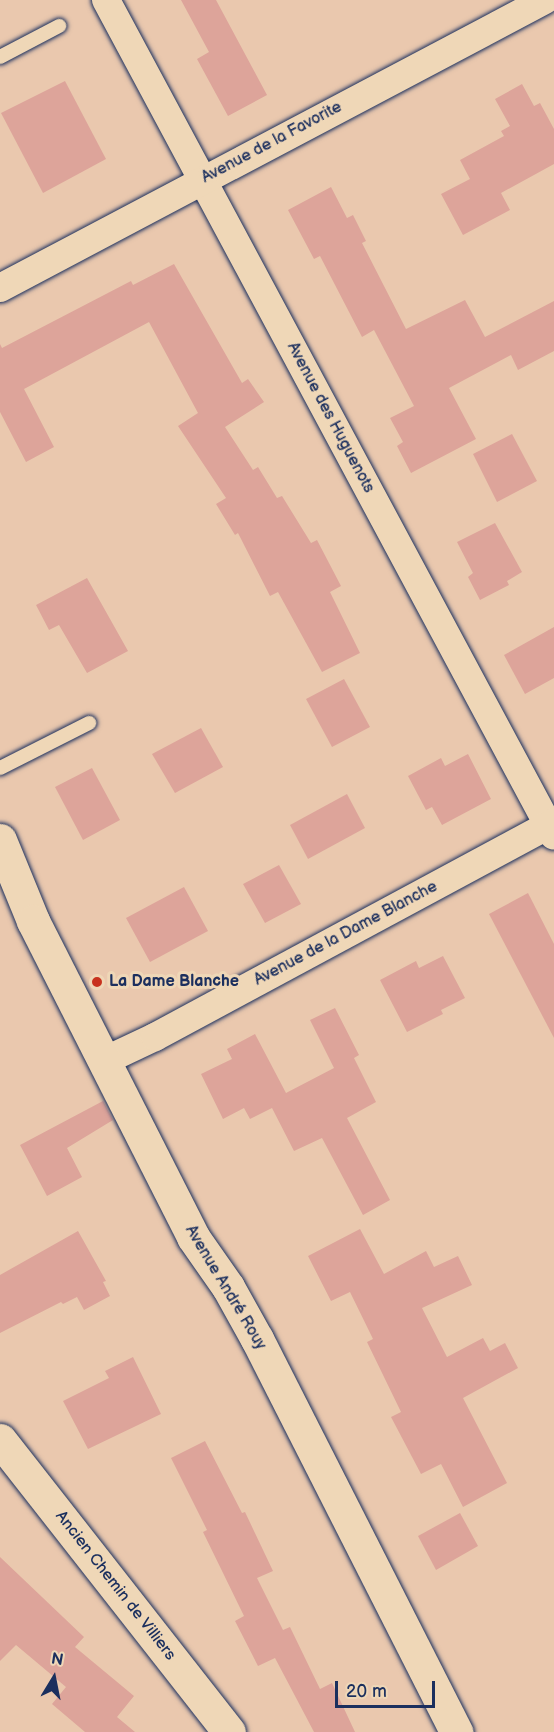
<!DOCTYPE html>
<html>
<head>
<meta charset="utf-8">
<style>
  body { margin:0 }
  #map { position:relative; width:554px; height:1732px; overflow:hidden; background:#eac8ae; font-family:"Balsamiq Sans",sans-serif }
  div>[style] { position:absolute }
  .building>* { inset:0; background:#dda49a }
  .roads { filter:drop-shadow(0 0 2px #1b2f5e) drop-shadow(0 0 2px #1b2f5e) }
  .service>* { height:14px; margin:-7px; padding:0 7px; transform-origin:7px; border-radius:7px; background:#efd7b7 }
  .minor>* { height:28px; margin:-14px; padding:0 14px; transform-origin:14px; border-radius:14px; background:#efd7b7 }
  .tertiary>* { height:33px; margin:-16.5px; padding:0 16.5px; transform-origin:16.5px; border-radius:16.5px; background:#efd7b7 }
  .secondary>* { height:33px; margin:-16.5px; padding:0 16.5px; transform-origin:16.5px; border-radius:16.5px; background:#efd7b7 }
  .dots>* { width:16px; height:16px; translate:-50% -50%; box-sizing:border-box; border:3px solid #efd7b7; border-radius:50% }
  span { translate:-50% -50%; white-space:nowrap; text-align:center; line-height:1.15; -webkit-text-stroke:6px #efd7b7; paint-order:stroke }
  .street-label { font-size:16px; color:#1b2f5e }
  .poi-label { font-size:16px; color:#1b2f5e; font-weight:700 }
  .left { translate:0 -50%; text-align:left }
  .north { position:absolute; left:24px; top:1648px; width:60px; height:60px; -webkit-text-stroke:4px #efd7b7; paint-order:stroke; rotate:10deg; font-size:16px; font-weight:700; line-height:24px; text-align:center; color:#1b2f5e }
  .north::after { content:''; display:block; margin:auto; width:21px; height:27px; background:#1b2f5e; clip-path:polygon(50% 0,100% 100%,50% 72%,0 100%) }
  .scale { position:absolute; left:335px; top:1681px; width:100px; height:27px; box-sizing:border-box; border:3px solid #1b2f5e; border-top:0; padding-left:8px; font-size:18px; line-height:21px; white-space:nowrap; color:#1b2f5e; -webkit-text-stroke:4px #efd7b7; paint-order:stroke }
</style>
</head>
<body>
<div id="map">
  <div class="building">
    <div style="clip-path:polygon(181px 0,216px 0,267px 95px,228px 116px,197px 59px,209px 52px)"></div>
    <div style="clip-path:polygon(65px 81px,106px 159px,43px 193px,1px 113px)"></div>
    <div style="clip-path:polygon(522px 84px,534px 106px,540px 103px,554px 129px,554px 164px,501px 193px,510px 210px,463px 235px,441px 194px,470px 179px,460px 160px,504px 136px,501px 131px,510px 126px,495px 99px)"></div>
    <div style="clip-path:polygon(331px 187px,347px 218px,353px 215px,366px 241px,362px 243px,406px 329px,465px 300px,485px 337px,554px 301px,554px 351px,518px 370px,511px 355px,449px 388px,476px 439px,411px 473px,397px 446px,403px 442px,390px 418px,414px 406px,374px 330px,362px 337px,320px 256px,314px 259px,288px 210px)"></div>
    <div style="clip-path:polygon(174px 264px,242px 383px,248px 379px,264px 402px,225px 427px,253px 470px,258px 467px,277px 498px,282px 496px,311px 543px,317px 540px,341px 586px,330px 592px,360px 653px,322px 672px,278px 592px,270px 596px,238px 533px,235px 535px,216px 504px,226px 498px,178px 426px,198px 413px,149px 322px,24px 389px,54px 447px,26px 462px,0 412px,0 344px,2px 348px,131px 281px,133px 285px)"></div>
    <div style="clip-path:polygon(512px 434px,537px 481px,497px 502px,473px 454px)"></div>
    <div style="clip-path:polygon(495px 523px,522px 572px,507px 581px,509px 585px,480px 600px,468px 577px,473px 573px,457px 542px)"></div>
    <div style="clip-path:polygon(87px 578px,128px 651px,87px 673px,59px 625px,49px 630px,36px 605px)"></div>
    <div style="clip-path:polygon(554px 627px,554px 678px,525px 694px,504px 655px)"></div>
    <div style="clip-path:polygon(344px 679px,370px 727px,332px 747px,306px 699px)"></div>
    <div style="clip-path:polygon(201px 728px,223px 767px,175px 793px,152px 754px)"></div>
    <div style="clip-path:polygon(468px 754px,491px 799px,442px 825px,432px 807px,426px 810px,408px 776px,441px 758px,445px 766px)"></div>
    <div style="clip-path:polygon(92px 768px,120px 820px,83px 840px,55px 787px)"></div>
    <div style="clip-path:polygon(347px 794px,365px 828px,308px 859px,290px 825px)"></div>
    <div style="clip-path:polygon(279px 865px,301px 904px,265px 923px,243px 884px)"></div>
    <div style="clip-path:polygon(184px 887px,208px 931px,150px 962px,126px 918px)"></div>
    <div style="clip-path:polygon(528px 893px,554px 944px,554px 1038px,489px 914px)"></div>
    <div style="clip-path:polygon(443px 956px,465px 998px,441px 1010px,443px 1014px,407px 1032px,380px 980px,416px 961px,419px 968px)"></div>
    <div style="clip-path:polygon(335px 1008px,359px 1055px,354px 1058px,376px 1102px,347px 1118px,390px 1200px,363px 1215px,322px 1138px,294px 1151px,272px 1108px,250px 1119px,244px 1108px,223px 1119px,201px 1074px,232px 1059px,227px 1049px,255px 1034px,286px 1093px,334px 1068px,310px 1020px)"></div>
    <div style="clip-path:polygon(103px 1101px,113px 1120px,67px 1148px,82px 1177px,47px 1196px,20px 1145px)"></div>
    <div style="clip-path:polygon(360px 1229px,384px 1274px,426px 1251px,434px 1267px,458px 1256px,472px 1285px,422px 1308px,447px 1357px,483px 1338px,490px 1351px,505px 1343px,518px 1368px,463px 1398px,507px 1483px,463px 1507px,441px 1464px,421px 1474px,391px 1417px,401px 1412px,367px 1342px,373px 1339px,350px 1292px,331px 1301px,308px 1256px)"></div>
    <div style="clip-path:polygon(78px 1231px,106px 1281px,103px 1282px,110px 1296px,84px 1310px,77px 1297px,63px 1304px,61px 1302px,0 1333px,0 1275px)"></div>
    <div style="clip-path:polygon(133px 1357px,161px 1414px,88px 1449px,63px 1401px,109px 1378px,105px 1371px)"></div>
    <div style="clip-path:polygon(205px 1441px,242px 1513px,245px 1512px,273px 1571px,257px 1578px,283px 1630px,290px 1627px,320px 1689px,332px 1683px,355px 1732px,314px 1732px,275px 1658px,258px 1666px,235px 1621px,244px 1616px,203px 1532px,207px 1530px,171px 1458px)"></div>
    <div style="clip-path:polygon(460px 1513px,478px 1546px,436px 1570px,418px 1536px)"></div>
    <div style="clip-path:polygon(0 1557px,84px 1637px,75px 1647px,134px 1696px,117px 1717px,135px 1732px,85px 1732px,52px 1704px,66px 1687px,16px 1645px,0 1661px)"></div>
  </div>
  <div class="roads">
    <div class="service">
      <div style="left:0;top:57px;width:67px;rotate:-27.7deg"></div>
      <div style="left:0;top:768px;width:100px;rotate:-26.8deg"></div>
    </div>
    <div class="minor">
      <div style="left:106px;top:0;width:948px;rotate:61.81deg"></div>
      <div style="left:0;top:288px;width:616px;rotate:-27.85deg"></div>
      <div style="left:104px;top:1061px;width:56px;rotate:-25.2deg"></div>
      <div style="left:155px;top:1037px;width:453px;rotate:-28.3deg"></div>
    </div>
    <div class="tertiary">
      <div style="left:0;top:1440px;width:371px;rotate:51.9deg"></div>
    </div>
    <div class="secondary">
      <div style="left:0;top:840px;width:87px;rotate:67.8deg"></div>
      <div style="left:33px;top:921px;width:354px;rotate:63.1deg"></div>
      <div style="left:193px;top:1237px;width:61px;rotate:55deg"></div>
      <div style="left:228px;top:1287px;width:60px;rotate:60.9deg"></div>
      <div style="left:257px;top:1339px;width:441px;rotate:63.1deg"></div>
    </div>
  </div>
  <div class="dots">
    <div style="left:97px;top:982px;background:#c8321e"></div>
  </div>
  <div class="street-label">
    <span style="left:272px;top:143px;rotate:-28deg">Avenue de la Favorite</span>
    <span style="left:330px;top:418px;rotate:62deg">Avenue des Huguenots</span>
    <span style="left:346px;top:934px;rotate:-28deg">Avenue de la Dame Blanche</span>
    <span style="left:225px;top:1288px;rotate:59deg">Avenue André Rouy</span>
    <span style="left:115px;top:1586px;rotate:52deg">Ancien Chemin de Villiers</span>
  </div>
  <div class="poi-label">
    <span class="left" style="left:109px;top:982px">La Dame Blanche</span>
  </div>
  <div class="north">N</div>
  <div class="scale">20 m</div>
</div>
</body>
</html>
